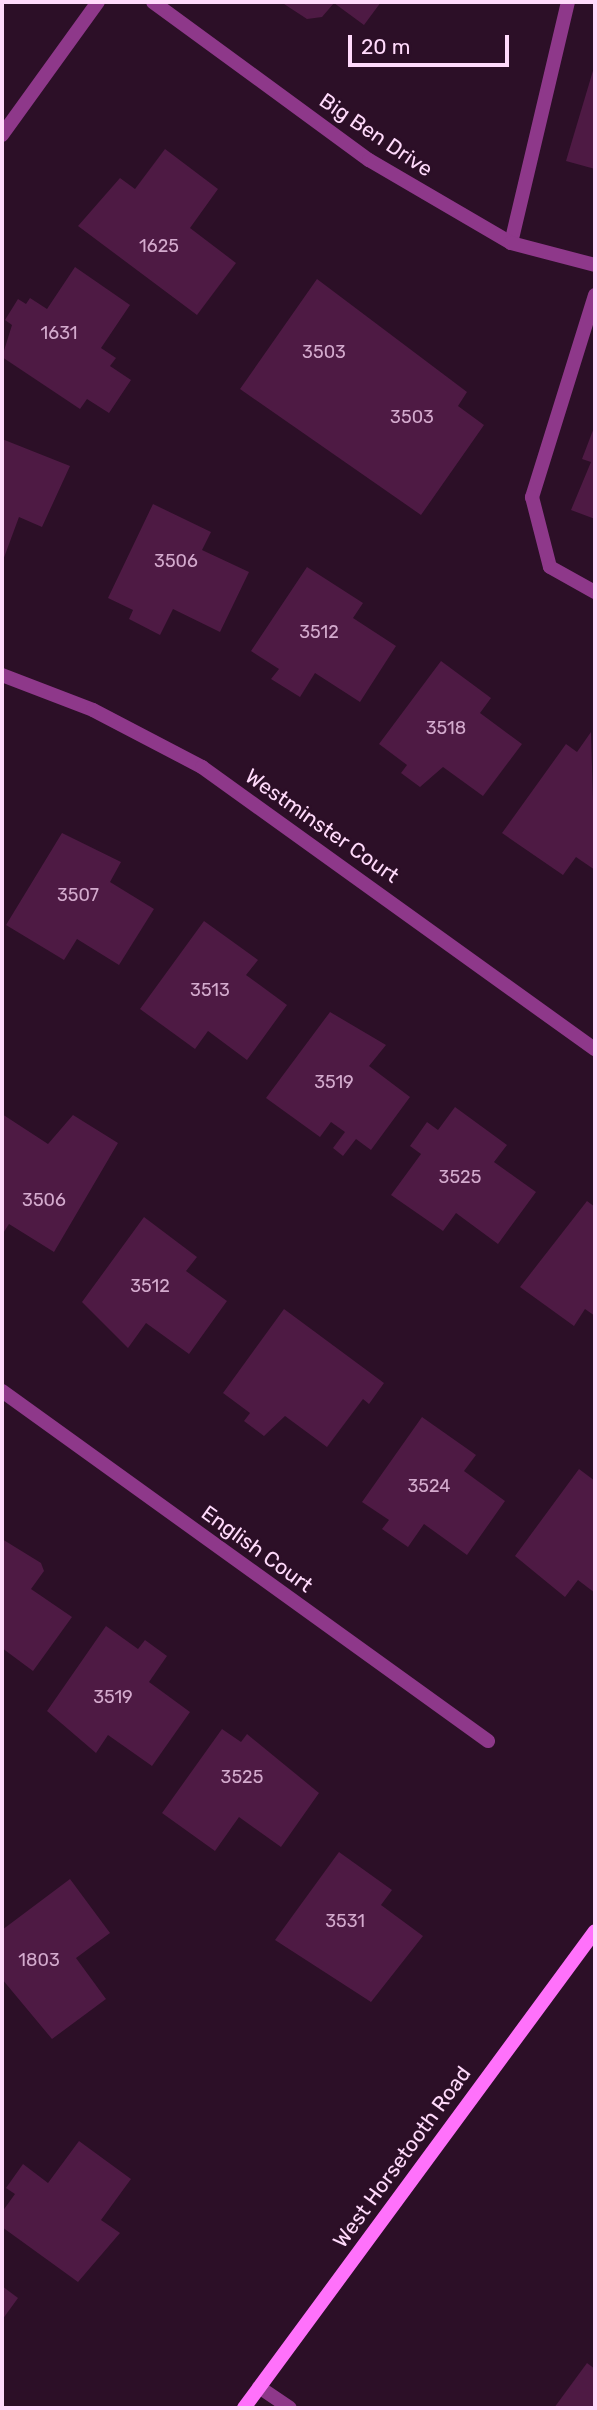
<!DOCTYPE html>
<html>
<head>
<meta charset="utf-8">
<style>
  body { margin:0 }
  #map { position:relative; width:597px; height:2410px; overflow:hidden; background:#2c0f27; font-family:Rubik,sans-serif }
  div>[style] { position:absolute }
  .building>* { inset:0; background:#4e1a44 }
  .lane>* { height:14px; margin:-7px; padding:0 7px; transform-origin:7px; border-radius:7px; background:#8e388a }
  .street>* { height:14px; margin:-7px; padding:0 7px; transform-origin:7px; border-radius:7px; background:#8e388a }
  .secondary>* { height:14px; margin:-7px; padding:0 7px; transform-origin:7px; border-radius:7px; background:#ff71fb }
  span { translate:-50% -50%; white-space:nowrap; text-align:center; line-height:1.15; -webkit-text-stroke:5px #2c0f27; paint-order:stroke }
  .number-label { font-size:18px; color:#d3aacd }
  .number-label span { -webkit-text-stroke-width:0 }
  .street-label { font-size:21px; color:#ffdafb }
  .frame { position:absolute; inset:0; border:4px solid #ffdafb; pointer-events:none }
  .scale { position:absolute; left:348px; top:35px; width:161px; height:32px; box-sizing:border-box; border:4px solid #ffdafb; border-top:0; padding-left:9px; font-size:21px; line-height:24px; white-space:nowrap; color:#ffdafb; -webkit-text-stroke:5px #2c0f27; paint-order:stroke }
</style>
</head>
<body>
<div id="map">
  <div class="building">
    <div style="clip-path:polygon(281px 2px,381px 2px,364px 25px,334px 3px,322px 17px,307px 19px)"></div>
    <div style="clip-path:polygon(595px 64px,595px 169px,566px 161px)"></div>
    <div style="clip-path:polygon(165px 149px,218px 189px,190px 228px,236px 263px,197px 315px,78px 226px,120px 178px,135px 189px)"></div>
    <div style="clip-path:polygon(75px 267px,130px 305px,101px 348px,116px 358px,110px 366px,131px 380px,109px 413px,87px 399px,80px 409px,2px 357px,12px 325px,5px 320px,18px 299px,26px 304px,30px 298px,47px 309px)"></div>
    <div style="clip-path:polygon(317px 279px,467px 392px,458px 406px,484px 425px,421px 515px,240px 389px)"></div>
    <div style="clip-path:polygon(595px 425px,595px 519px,571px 510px,591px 462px,582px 459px)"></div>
    <div style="clip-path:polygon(2px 439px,70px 466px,42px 527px,19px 517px,2px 563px)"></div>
    <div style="clip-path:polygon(153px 504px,211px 532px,202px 550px,249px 572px,220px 632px,173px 609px,160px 635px,129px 619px,133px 610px,108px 598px)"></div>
    <div style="clip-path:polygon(307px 567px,363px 603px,353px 618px,396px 646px,360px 702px,315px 673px,300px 697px,271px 679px,279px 669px,251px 651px)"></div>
    <div style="clip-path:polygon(441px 661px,491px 698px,480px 713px,522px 744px,483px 796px,443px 767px,420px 787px,401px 773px,407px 765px,379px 744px)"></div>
    <div style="clip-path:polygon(591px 732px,595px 870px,576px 857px,563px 875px,502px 833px,566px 744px,577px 752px)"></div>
    <div style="clip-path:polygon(62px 833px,121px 862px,110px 882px,154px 909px,119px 965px,77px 939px,64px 960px,6px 925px)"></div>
    <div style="clip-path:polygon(204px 921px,258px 960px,246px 975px,287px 1005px,247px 1060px,208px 1031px,195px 1049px,140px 1009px)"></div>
    <div style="clip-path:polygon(330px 1012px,386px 1045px,369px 1066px,410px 1097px,371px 1150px,356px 1139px,343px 1156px,333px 1148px,345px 1132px,331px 1122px,320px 1137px,266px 1098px)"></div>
    <div style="clip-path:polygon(455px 1107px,507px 1145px,494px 1162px,536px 1192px,498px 1244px,456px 1213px,443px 1231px,391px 1195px,421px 1154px,410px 1146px,427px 1122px,438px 1130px)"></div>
    <div style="clip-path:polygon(2px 1114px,48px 1144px,73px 1115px,118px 1143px,54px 1252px,9px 1224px,2px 1235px)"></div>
    <div style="clip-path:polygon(587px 1201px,595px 1207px,595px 1316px,585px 1309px,574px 1326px,520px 1287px)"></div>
    <div style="clip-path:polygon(144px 1217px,197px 1257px,186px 1271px,227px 1301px,189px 1354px,146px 1323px,128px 1348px,82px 1302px)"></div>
    <div style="clip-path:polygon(284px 1309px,384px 1383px,369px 1404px,363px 1399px,327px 1447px,285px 1416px,264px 1436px,244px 1421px,250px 1413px,223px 1393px)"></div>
    <div style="clip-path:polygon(422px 1417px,476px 1455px,464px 1471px,505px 1501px,467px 1555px,424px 1524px,408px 1547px,382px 1529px,389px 1520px,362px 1502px)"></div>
    <div style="clip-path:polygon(579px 1469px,595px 1481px,595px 1593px,578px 1580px,565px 1597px,515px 1556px)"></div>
    <div style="clip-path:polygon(2px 1539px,41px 1563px,44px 1571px,31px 1589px,72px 1617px,33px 1671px,2px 1648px)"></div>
    <div style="clip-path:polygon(106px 1626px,138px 1649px,145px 1640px,167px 1656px,149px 1682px,190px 1712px,152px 1766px,108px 1735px,96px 1753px,47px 1711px)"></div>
    <div style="clip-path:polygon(222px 1729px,241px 1742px,247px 1734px,319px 1793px,281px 1847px,239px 1817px,215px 1851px,162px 1813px)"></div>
    <div style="clip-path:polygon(339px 1852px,392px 1890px,381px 1905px,423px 1936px,371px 2002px,275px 1940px)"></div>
    <div style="clip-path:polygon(70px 1879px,110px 1933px,76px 1958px,106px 1999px,52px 2039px,2px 1979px,2px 1930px)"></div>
    <div style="clip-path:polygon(79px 2141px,131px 2179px,101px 2220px,120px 2233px,78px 2282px,2px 2227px,2px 2212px,15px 2194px,6px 2188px,23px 2164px,48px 2183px)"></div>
    <div style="clip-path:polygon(2px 2286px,18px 2298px,2px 2320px)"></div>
    <div style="clip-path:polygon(587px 2363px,595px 2369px,595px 2408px,554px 2408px)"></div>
  </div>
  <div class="lane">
    <div style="left:511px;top:243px;width:248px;rotate:-76.7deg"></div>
    <div style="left:595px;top:295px;width:212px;rotate:107.3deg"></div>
    <div style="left:532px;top:497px;width:72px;rotate:75.6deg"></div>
    <div style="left:550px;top:567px;width:51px;rotate:29.1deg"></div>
  </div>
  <div class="street">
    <div style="left:153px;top:2px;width:268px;rotate:36.2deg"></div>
    <div style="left:369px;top:160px;width:164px;rotate:30.3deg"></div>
    <div style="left:511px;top:243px;width:87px;rotate:14.7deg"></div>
    <div style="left:2px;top:135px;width:164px;rotate:-54.2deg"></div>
    <div style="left:2px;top:675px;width:97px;rotate:21deg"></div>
    <div style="left:93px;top:710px;width:123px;rotate:27.6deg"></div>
    <div style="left:202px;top:767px;width:484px;rotate:35.7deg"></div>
    <div style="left:2px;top:1391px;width:599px;rotate:35.76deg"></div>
    <div style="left:259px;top:2387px;width:37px;rotate:34deg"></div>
  </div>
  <div class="secondary">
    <div style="left:244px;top:2408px;width:592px;rotate:-53.65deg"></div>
  </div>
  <div class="number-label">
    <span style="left:159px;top:246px">1625</span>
    <span style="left:59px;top:333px">1631</span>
    <span style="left:324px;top:352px">3503</span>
    <span style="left:412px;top:417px">3503</span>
    <span style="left:176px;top:561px">3506</span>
    <span style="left:319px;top:632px">3512</span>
    <span style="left:446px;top:728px">3518</span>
    <span style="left:78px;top:895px">3507</span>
    <span style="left:210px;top:990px">3513</span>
    <span style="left:334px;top:1082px">3519</span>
    <span style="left:460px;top:1177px">3525</span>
    <span style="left:44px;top:1200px">3506</span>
    <span style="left:150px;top:1286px">3512</span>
    <span style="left:429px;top:1486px">3524</span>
    <span style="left:113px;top:1697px">3519</span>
    <span style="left:242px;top:1777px">3525</span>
    <span style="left:345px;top:1921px">3531</span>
    <span style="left:39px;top:1960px">1803</span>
  </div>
  <div class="street-label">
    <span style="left:376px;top:135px;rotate:34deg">Big Ben Drive</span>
    <span style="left:322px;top:826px;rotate:35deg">Westminster Court</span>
    <span style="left:257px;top:1549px;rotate:36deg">English Court</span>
    <span style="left:402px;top:2157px;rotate:-54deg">West Horsetooth Road</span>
  </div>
  <div class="frame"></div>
  <div class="scale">20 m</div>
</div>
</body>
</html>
